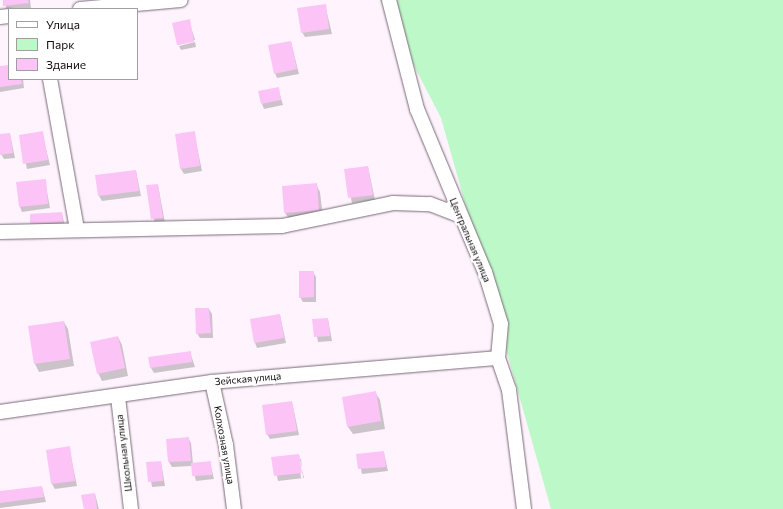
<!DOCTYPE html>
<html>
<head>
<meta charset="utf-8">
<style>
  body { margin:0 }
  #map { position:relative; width:783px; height:509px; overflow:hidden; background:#fff4fd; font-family:Commissioner,sans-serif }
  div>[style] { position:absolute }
  .green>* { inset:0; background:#bdf8c8 }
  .shadow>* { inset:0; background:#0003 }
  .building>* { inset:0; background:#fcc4f6 }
  .roads { filter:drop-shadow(0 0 1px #786976) drop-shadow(0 0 1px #786976) }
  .street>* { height:14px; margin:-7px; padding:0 7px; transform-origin:7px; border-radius:7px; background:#fff }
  span { translate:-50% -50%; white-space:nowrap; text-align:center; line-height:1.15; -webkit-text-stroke:4px #fff; paint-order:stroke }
  .street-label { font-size:10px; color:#120d11 }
  .legend { position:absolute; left:8px; top:8px; width:130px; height:72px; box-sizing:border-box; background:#fff; border:1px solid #a09ea0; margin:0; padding:5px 7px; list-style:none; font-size:12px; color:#120d11 }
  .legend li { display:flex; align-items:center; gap:8px; height:20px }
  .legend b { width:20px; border:1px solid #a09ea0 }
</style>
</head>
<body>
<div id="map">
  <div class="green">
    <div style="clip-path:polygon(380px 0,783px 0,783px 509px,551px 509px,441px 118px)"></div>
  </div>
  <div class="shadow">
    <div style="clip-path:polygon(4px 0,30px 0,31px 8px,7px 11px)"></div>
    <div style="clip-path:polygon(325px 5px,332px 34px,305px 37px,302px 32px)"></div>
    <div style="clip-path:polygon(189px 21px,195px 40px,178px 45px,174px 24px)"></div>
    <div style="clip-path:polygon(195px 42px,196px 47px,181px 50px,179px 46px)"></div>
    <div style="clip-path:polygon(291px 42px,299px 74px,277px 78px,275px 73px)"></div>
    <div style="clip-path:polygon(9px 66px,9px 79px,23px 79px,24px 88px,0 92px,0 67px)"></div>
    <div style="clip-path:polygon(278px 88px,283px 105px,264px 109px,262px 104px)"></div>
    <div style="clip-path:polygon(194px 132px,202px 171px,184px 174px,181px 169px)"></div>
    <div style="clip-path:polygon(42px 133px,50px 165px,27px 169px,20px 136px)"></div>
    <div style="clip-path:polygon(10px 134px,15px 158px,4px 159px,1px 154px,0 135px)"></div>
    <div style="clip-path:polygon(368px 167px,375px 200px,352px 203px,345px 170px)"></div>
    <div style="clip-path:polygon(136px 171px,141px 196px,102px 201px,99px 196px)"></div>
    <div style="clip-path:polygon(45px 180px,50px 208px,22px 212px,20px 207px)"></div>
    <div style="clip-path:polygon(316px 184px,320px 192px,323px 217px,290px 220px,285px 213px)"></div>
    <div style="clip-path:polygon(158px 185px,165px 223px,155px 224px,147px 186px)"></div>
    <div style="clip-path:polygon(62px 213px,65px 227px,34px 229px,31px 224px,31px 214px)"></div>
    <div style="clip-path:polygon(313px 272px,316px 277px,316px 302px,303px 302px,300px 297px)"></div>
    <div style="clip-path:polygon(209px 309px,212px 314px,213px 338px,200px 338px,197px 333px)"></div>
    <div style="clip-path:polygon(280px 315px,286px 343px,257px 348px,255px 343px)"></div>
    <div style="clip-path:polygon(328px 319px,332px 341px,318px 342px,314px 320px)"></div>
    <div style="clip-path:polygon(64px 322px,68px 329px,74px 366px,39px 372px,35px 364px,30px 327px)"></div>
    <div style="clip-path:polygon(118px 337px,122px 345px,128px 376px,102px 381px,98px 373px)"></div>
    <div style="clip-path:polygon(190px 352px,195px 367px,154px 373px,151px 368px,150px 358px)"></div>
    <div style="clip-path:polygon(375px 392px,380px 400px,385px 429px,353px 434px,348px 427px)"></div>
    <div style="clip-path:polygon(292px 402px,299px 435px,270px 439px,267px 434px)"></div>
    <div style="clip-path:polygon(188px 438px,191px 443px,193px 464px,210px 462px,214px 479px,196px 481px,192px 466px,172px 467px,169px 462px,167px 440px)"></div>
    <div style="clip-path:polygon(69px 447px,77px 486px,55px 489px,52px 484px)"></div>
    <div style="clip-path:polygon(384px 453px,388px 471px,362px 474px,358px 455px)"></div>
    <div style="clip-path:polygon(evenodd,299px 455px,304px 478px,278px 481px,273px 458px,299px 455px,299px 459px,301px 459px,303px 478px,301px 478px,299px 459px)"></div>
    <div style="clip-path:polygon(161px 462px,165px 486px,152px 487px,148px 463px)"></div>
    <div style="clip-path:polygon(42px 487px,46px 502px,0 508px,0 492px)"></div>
    <div style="clip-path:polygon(95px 494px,99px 509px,85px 509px)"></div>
  </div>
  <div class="building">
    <div style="clip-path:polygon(3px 0,28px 0,29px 3px,3px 6px)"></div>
    <div style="clip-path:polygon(326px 4px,329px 29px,301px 33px,297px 8px)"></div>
    <div style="clip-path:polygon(190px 19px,194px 42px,177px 45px,172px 23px)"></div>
    <div style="clip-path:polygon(291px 41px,297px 69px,274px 74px,268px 45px)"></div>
    <div style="clip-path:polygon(9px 65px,9px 79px,21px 79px,22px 84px,0 87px,0 66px)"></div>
    <div style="clip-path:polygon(279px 87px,281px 100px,261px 104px,258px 91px)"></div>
    <div style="clip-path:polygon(43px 131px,48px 160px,23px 164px,19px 135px)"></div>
    <div style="clip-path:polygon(195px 131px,200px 166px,180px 169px,175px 134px)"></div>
    <div style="clip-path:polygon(10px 133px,13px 153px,0 155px,0 134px)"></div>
    <div style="clip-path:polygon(368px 166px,373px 195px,348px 198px,344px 169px)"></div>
    <div style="clip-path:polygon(136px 170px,139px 191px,98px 196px,95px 175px)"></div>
    <div style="clip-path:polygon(46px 179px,48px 204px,19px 207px,16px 182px)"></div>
    <div style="clip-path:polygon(317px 183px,319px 210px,284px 213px,282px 186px)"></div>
    <div style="clip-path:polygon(158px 184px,163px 218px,151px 219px,146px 185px)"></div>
    <div style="clip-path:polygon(62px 212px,63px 222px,30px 224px,30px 214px)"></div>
    <div style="clip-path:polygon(299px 271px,314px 271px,314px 297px,299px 298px)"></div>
    <div style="clip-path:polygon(195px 308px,209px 308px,211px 333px,196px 334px)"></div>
    <div style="clip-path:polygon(280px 314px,284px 338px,254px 343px,250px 319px)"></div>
    <div style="clip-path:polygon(328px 318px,330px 336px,314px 337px,312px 319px)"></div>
    <div style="clip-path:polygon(64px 321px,70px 359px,34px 364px,28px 326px)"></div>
    <div style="clip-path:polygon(118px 336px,125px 368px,97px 374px,90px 342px)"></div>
    <div style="clip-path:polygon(191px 351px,192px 362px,150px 368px,148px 357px)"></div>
    <div style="clip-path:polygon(376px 391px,381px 421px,347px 427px,342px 397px)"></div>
    <div style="clip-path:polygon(292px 401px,297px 431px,266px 435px,262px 405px)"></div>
    <div style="clip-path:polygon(189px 437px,191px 461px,168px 462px,166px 439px)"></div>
    <div style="clip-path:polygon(70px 446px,75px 481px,51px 484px,46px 450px)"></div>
    <div style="clip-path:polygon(384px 451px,386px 467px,358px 469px,356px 454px)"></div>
    <div style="clip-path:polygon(299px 454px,302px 473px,274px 476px,271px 457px)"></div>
    <div style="clip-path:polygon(161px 461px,163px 481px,148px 482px,146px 462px)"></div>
    <div style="clip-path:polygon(211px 461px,212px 475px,192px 476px,191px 463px)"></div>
    <div style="clip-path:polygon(42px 486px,44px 497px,0 503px,0 491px)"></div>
    <div style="clip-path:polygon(95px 493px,97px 509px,84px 509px,81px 495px)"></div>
  </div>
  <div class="roads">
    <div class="street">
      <div style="left:389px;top:0;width:113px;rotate:75.6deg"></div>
      <div style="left:417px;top:109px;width:177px;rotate:67.4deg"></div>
      <div style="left:485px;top:272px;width:54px;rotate:72.9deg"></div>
      <div style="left:501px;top:324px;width:34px;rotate:95deg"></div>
      <div style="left:498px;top:358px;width:34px;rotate:71deg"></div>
      <div style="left:509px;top:390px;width:120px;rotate:82.8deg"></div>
      <div style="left:80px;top:9px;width:101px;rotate:-5.1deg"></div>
      <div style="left:0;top:17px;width:9px;rotate:-6deg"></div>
      <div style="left:50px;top:79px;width:152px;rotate:79.8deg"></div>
      <div style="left:0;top:232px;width:282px;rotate:-1.2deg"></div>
      <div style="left:282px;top:226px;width:113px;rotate:-11.7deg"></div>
      <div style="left:393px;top:203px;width:37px;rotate:2deg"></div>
      <div style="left:430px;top:204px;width:31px;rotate:21deg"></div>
      <div style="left:212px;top:382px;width:65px;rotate:77.5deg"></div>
      <div style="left:226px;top:445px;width:64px;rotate:82.9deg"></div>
      <div style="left:118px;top:397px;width:113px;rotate:83.4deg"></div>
      <div style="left:0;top:412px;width:214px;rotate:-8.1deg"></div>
      <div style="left:212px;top:382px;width:287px;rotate:-4.8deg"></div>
    </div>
  </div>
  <div class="street-label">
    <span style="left:470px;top:240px;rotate:67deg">Центральная улица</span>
    <span style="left:248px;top:379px;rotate:-5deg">Зейская улица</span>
    <span style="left:224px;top:445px;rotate:80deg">Колхозная улица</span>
    <span style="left:124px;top:453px;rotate:-97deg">Школьная улица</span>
  </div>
  <ul class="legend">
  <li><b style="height:5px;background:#fff"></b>Улица</li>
  <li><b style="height:11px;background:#bdf8c8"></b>Парк</li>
  <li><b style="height:11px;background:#fcc4f6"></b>Здание</li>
  </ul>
</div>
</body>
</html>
